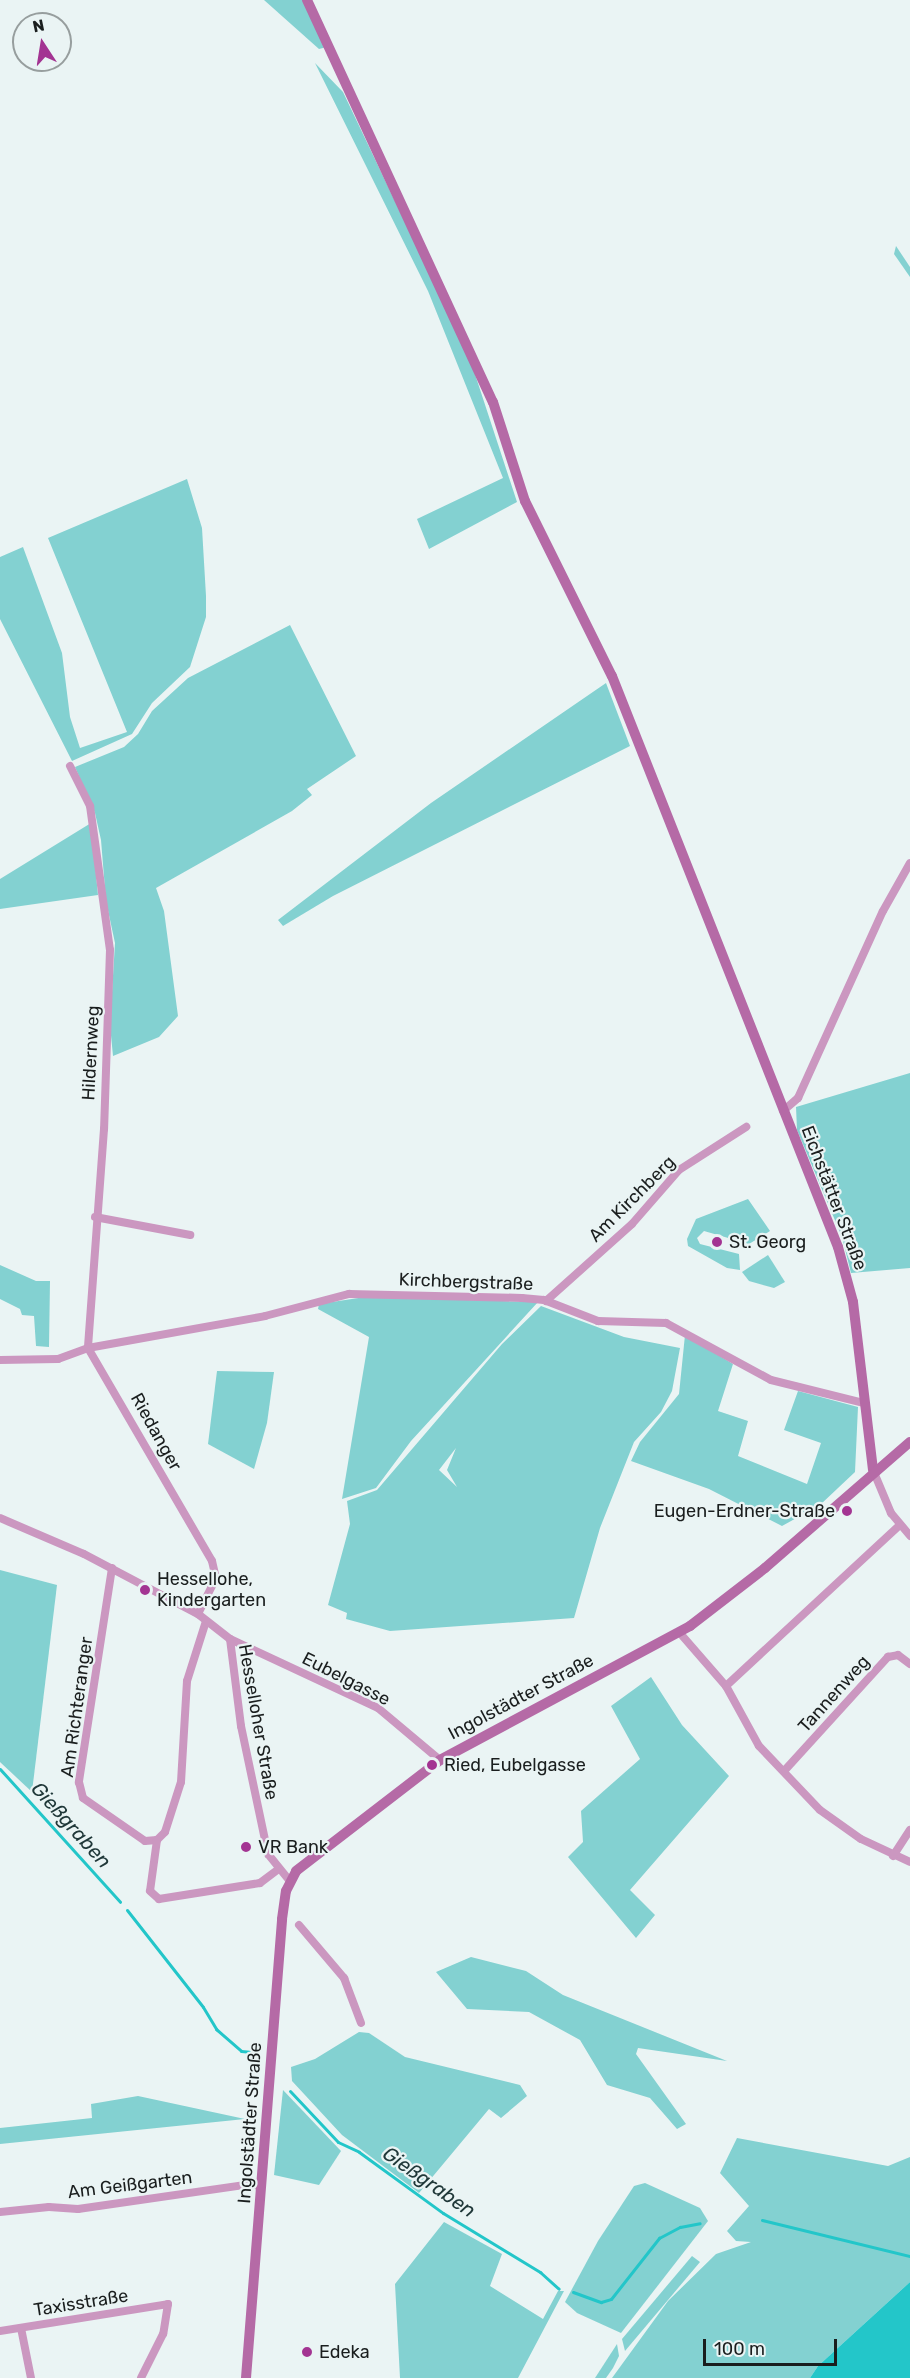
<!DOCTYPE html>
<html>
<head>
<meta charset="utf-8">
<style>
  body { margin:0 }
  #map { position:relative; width:910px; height:2378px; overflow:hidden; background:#eaf4f4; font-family:Rubik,sans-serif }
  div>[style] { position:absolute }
  .green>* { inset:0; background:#83d1d1 }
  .water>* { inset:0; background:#23c6c9 }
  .stream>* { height:3px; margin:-1.5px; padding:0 1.5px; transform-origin:1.5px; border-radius:1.5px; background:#23c6c9 }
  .minor>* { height:8px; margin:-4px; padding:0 4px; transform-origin:4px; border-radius:4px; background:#cb97c0 }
  .secondary>* { height:10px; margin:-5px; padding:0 5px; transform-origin:5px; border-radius:5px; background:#b56aa6 }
  .dots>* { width:16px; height:16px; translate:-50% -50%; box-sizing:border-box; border:3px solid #eaf4f4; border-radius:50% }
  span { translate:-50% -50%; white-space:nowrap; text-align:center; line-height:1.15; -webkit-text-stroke:4.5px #eaf4f4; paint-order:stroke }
  .street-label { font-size:18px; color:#1a1e1e }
  .poi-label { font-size:18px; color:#1a1e1e }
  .left { translate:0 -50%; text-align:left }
  .right { translate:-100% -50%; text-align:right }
  .water-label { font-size:20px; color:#203839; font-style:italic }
  .north { position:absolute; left:12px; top:12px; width:60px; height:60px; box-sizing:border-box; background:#eaf4f4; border:2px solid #979e9e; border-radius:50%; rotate:348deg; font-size:16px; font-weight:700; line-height:24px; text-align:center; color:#1a1e1e }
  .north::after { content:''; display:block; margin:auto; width:21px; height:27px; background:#a33492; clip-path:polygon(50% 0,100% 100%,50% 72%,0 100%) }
  .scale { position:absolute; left:703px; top:2339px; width:134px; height:27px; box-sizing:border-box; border:3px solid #1a1e1e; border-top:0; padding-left:8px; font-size:18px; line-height:21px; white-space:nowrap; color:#1a1e1e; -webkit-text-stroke:4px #eaf4f4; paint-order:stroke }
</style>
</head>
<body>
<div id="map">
  <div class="green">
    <div style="clip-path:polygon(264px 0,304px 0,327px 47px,319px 49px)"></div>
    <div style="clip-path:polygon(315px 63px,343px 92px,470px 359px,517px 502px,429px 549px,417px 519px,503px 478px,428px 291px)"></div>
    <div style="clip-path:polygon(896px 246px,910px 267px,910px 277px,894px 254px)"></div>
    <div style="clip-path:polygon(187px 479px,202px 528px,206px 596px,206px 617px,190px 667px,152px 703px,132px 734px,72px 761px,0 619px,0 557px,23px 547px,62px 653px,70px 717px,80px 748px,127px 732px,48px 538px)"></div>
    <div style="clip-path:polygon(290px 625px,356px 756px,307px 789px,312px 795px,292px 811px,156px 888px,164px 911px,178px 1016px,159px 1037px,113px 1056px,110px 1025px,115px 943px,106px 901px,101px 840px,95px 813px,75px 767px,124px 747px,138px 734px,152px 711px,188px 678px)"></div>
    <div style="clip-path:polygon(606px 683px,630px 746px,333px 896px,283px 926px,278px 920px,431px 803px)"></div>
    <div style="clip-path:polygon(91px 823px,98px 895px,0 909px,0 879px)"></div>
    <div style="clip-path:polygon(910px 1073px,910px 1268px,851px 1273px,842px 1237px,797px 1130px,796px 1107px)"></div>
    <div style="clip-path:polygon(748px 1199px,770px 1231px,749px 1244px,704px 1231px,697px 1238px,700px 1244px,739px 1254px,740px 1270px,727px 1268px,688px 1246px,687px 1239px,696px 1219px)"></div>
    <div style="clip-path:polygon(768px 1255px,785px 1282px,774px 1288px,749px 1281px,742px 1272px)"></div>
    <div style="clip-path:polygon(0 1265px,36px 1281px,50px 1281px,49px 1347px,36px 1346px,34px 1316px,22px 1315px,20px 1309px,0 1299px)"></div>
    <div style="clip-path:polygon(365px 1297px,538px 1302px,411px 1441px,376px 1488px,342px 1499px,369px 1337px,318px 1309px,319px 1304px)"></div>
    <div style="clip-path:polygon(evenodd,541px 1306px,624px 1337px,680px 1348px,672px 1391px,661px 1412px,634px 1442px,600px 1528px,574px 1618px,390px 1631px,346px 1619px,347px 1613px,328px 1605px,350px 1524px,347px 1501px,377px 1490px,502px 1344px,541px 1306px,456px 1448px,447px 1470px,457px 1487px,439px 1470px,456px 1448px)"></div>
    <div style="clip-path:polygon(685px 1335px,733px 1364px,718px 1411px,748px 1421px,738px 1456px,807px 1484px,821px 1443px,784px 1430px,798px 1391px,858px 1407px,855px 1472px,820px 1505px,782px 1526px,709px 1489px,631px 1461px,640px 1442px,679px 1394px)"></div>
    <div style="clip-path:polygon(217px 1371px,274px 1372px,267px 1423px,254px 1469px,208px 1444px)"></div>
    <div style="clip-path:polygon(0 1570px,57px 1585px,32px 1792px,0 1762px)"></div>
    <div style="clip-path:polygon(651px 1677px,682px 1725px,729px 1776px,630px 1890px,655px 1915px,636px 1938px,568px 1857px,583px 1842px,581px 1811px,640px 1759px,611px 1706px)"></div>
    <div style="clip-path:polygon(471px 1957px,526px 1971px,563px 1995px,727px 2061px,638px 2048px,636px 2054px,686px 2124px,677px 2129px,650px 2098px,607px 2085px,580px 2040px,529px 2012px,467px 2009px,436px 1972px)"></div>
    <div style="clip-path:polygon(359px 2032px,369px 2033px,405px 2057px,520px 2085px,527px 2096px,501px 2118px,489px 2109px,419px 2193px,342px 2135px,292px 2081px,291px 2067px,315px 2059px)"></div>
    <div style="clip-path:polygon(283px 2090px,341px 2151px,319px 2185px,274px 2175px)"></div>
    <div style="clip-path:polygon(138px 2096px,245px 2119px,0 2144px,0 2128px,92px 2118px,91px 2104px)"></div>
    <div style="clip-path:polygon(737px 2138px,888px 2166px,910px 2157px,910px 2282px,818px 2366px,810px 2378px,612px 2378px,668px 2301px,716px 2254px,751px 2242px,736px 2241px,727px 2231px,749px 2206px,720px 2173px)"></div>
    <div style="clip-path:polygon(645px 2183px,700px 2208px,708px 2221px,621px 2333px,577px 2313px,565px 2302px,598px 2241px,634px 2186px)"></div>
    <div style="clip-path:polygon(444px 2222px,502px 2254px,490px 2286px,543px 2319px,558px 2291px,564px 2291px,518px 2378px,400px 2378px,395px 2284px)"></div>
    <div style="clip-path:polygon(692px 2256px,700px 2262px,625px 2351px,622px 2339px)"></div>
    <div style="clip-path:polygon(617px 2344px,619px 2356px,613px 2368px,606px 2378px,595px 2378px)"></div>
  </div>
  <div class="water">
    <div style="clip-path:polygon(910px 2282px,910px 2378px,810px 2378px,818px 2366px)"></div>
  </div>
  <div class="stream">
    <div style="left:0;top:1769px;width:179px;rotate:47.9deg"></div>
    <div style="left:127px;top:1910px;width:123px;rotate:51.9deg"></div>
    <div style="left:203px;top:2007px;width:26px;rotate:59deg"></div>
    <div style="left:216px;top:2029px;width:33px;rotate:41deg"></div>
    <div style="left:241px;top:2051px;width:11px;rotate:5deg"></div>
    <div style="left:290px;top:2091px;width:70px;rotate:46.7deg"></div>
    <div style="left:338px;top:2142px;width:23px;rotate:25deg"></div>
    <div style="left:359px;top:2152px;width:104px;rotate:36deg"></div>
    <div style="left:443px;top:2213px;width:114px;rotate:31.3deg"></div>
    <div style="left:540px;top:2272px;width:25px;rotate:42deg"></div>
    <div style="left:762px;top:2220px;width:152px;rotate:13.7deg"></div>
    <div style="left:573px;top:2292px;width:30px;rotate:20deg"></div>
    <div style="left:601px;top:2302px;width:10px;rotate:-17deg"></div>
    <div style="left:611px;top:2299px;width:78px;rotate:-51.8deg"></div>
    <div style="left:659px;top:2238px;width:24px;rotate:-28deg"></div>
    <div style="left:680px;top:2227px;width:20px;rotate:-11deg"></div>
  </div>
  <div class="minor">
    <div style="left:70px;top:766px;width:45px;rotate:63.4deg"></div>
    <div style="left:90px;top:806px;width:145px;rotate:82.1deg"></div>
    <div style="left:110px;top:950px;width:179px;rotate:91.9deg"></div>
    <div style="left:104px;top:1129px;width:220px;rotate:94.2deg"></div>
    <div style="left:783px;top:1111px;width:20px;rotate:-41deg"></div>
    <div style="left:798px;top:1098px;width:205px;rotate:-65.6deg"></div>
    <div style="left:883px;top:911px;width:55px;rotate:-60.6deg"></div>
    <div style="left:95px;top:1217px;width:97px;rotate:10.7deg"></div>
    <div style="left:546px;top:1301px;width:115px;rotate:-41.8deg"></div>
    <div style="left:632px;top:1224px;width:72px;rotate:-49deg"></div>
    <div style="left:679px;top:1170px;width:80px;rotate:-32.7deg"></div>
    <div style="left:88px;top:1348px;width:246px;rotate:59.8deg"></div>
    <div style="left:212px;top:1561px;width:17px;rotate:77deg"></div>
    <div style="left:216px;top:1578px;width:40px;rotate:116.6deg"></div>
    <div style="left:0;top:1360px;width:58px;rotate:-1deg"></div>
    <div style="left:58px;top:1359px;width:32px;rotate:-20deg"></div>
    <div style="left:88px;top:1348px;width:180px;rotate:-10.2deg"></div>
    <div style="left:265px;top:1316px;width:87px;rotate:-14.7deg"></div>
    <div style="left:349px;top:1294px;width:173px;rotate:1.3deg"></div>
    <div style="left:522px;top:1298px;width:22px;rotate:5deg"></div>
    <div style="left:544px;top:1300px;width:58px;rotate:21.3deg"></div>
    <div style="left:598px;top:1321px;width:68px;rotate:1.7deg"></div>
    <div style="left:666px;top:1323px;width:119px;rotate:28.5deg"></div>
    <div style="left:771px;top:1380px;width:96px;rotate:13.9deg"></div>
    <div style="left:873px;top:1470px;width:47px;rotate:67.3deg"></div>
    <div style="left:891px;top:1513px;width:30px;rotate:50deg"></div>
    <div style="left:0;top:1518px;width:91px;rotate:23.2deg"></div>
    <div style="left:84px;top:1554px;width:129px;rotate:27.8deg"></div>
    <div style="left:198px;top:1614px;width:41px;rotate:38deg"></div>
    <div style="left:230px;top:1639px;width:163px;rotate:25deg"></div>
    <div style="left:378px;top:1708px;width:81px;rotate:40deg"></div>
    <div style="left:112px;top:1568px;width:217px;rotate:98.8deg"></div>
    <div style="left:79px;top:1782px;width:16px;rotate:76deg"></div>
    <div style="left:83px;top:1798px;width:75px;rotate:34.7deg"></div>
    <div style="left:145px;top:1841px;width:12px;rotate:-5deg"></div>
    <div style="left:157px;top:1840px;width:11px;rotate:-45deg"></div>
    <div style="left:165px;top:1832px;width:52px;rotate:-72.3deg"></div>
    <div style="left:181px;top:1782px;width:101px;rotate:-86.6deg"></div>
    <div style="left:187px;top:1681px;width:63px;rotate:-72.4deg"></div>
    <div style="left:679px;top:1632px;width:72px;rotate:49deg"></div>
    <div style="left:726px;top:1686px;width:68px;rotate:61.2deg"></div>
    <div style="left:759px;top:1746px;width:88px;rotate:46.4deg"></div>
    <div style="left:820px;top:1810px;width:50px;rotate:35.3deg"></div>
    <div style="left:861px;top:1839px;width:54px;rotate:25.1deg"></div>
    <div style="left:230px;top:1639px;width:88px;rotate:82.8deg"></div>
    <div style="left:241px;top:1726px;width:131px;rotate:78.1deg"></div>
    <div style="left:268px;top:1854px;width:35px;rotate:51deg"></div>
    <div style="left:726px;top:1686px;width:236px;rotate:-42.8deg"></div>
    <div style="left:785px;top:1770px;width:153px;rotate:-47.7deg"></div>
    <div style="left:888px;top:1657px;width:10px;rotate:-11deg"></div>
    <div style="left:898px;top:1655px;width:15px;rotate:37deg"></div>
    <div style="left:157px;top:1840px;width:51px;rotate:97.8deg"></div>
    <div style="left:150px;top:1891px;width:12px;rotate:42deg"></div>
    <div style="left:159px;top:1899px;width:102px;rotate:-9deg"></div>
    <div style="left:260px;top:1883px;width:21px;rotate:-37deg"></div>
    <div style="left:893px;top:1856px;width:31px;rotate:-57deg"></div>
    <div style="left:299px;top:1925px;width:70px;rotate:49.7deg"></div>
    <div style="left:344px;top:1978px;width:48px;rotate:69.3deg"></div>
    <div style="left:0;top:2212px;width:49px;rotate:-5.8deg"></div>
    <div style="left:49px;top:2207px;width:29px;rotate:4deg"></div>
    <div style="left:78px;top:2209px;width:176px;rotate:-8.2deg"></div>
    <div style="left:252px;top:2184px;width:10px;rotate:17deg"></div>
    <div style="left:21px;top:2328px;width:51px;rotate:78.7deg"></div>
    <div style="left:0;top:2331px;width:170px;rotate:-9.1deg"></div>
    <div style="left:168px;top:2304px;width:30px;rotate:99deg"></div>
    <div style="left:163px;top:2334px;width:49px;rotate:116.6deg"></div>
  </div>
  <div class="secondary">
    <div style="left:307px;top:0;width:443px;rotate:65.2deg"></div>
    <div style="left:493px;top:402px;width:104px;rotate:72.1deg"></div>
    <div style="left:525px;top:501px;width:195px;rotate:63.6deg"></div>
    <div style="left:612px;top:676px;width:614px;rotate:68.41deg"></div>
    <div style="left:838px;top:1247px;width:57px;rotate:74.7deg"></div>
    <div style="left:853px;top:1302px;width:169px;rotate:83.2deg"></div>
    <div style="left:246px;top:2378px;width:460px;rotate:-85.5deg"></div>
    <div style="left:282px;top:1919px;width:28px;rotate:-82deg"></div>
    <div style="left:286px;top:1891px;width:22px;rotate:-63deg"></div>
    <div style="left:296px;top:1871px;width:182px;rotate:-37.6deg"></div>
    <div style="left:440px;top:1760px;width:284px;rotate:-28.2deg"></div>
    <div style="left:690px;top:1626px;width:95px;rotate:-37.7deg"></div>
    <div style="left:765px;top:1568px;width:192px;rotate:-41deg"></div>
  </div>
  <div class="dots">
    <div style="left:717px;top:1242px;background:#a33492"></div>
    <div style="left:847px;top:1511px;background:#a33492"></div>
    <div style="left:145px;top:1590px;background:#a33492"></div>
    <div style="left:432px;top:1765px;background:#a33492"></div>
    <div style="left:246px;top:1847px;background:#a33492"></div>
    <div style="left:307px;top:2352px;background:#a33492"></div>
  </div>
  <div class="street-label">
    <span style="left:91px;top:1053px;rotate:-87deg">Hildernweg</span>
    <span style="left:834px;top:1198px;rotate:69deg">Eichstätter Straße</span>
    <span style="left:632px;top:1199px;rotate:-45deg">Am Kirchberg</span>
    <span style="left:466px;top:1282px;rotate:2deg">Kirchbergstraße</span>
    <span style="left:156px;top:1432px;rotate:61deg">Riedanger</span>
    <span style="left:346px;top:1679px;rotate:27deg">Eubelgasse</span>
    <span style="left:834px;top:1694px;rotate:-48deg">Tannenweg</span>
    <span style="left:521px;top:1697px;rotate:-28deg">Ingolstädter Straße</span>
    <span style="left:77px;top:1707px;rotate:-82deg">Am Richteranger</span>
    <span style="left:258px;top:1722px;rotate:80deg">Hesselloher Straße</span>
    <span style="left:250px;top:2123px;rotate:-86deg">Ingolstädter Straße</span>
    <span style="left:130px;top:2185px;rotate:-7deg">Am Geißgarten</span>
    <span style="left:81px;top:2303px;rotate:-9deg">Taxisstraße</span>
  </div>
  <div class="poi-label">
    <span class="left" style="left:729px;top:1242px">St. Georg</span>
    <span class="right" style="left:835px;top:1511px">Eugen-Erdner-Straße</span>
    <span class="left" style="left:157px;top:1590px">Hessellohe,<br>Kindergarten</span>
    <span class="left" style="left:444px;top:1765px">Ried, Eubelgasse</span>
    <span class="left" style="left:258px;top:1847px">VR Bank</span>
    <span class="left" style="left:319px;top:2352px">Edeka</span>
  </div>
  <div class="water-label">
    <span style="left:71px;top:1825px;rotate:48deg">Gießgraben</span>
    <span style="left:429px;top:2182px;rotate:35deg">Gießgraben</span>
  </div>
  <div class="north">N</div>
  <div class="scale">100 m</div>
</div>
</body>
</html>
